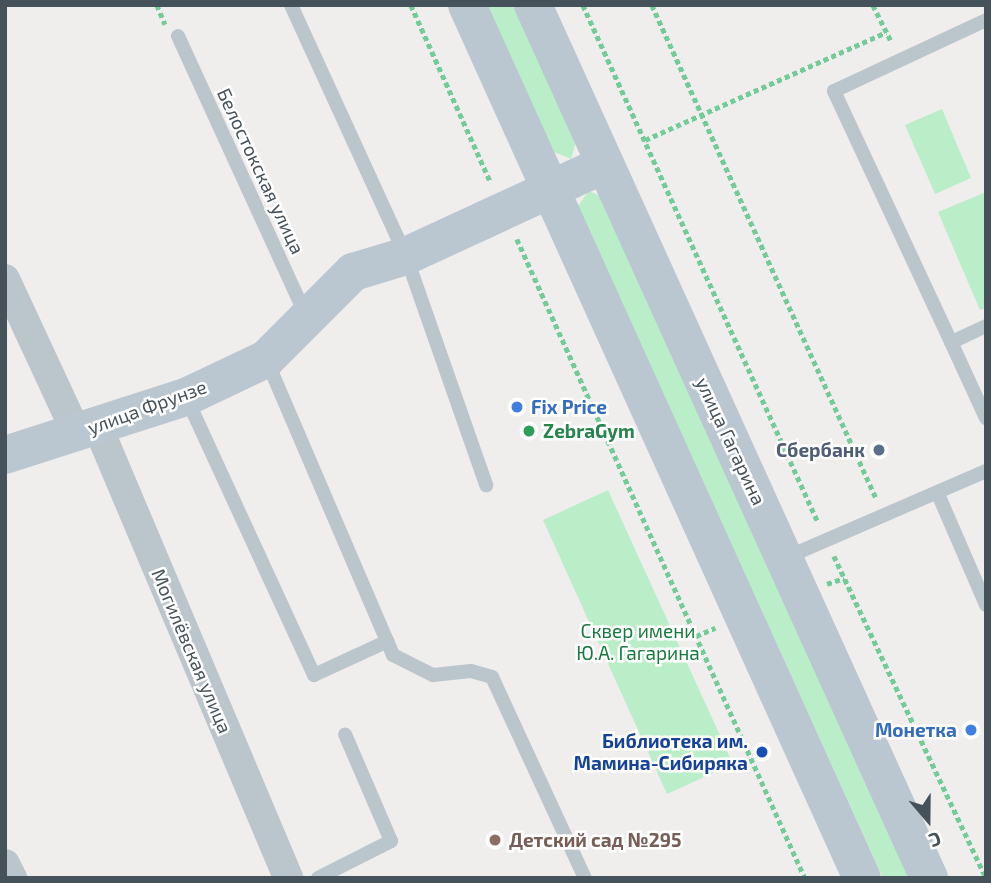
<!DOCTYPE html>
<html>
<head>
<meta charset="utf-8">
<style>
  body { margin:0 }
  #map { position:relative; width:991px; height:883px; overflow:hidden; background:#f0eded; font-family:"Exo 2",sans-serif }
  div>[style] { position:absolute }
  .green>* { inset:0; background:#baeec9 }
  .path>* { height:4.5px; margin-top:-2.25px; transform-origin:0; background:repeating-linear-gradient(90deg,#73cb97 0 5px,transparent 0 8.5px) }
  .lane>* { height:14px; margin:-7px; padding:0 7px; transform-origin:7px; border-radius:7px; background:#bbc6cc }
  .street>* { height:30px; margin:-15px; padding:0 15px; transform-origin:15px; border-radius:15px; background:#bbc6cc }
  .secondary>* { height:38px; margin:-19px; padding:0 19px; transform-origin:19px; border-radius:19px; background:#bac7d1 }
  .dots>* { width:19px; height:19px; translate:-50% -50%; box-sizing:border-box; border:4px solid #fff; border-radius:50% }
  span { translate:-50% -50%; white-space:nowrap; text-align:center; line-height:1.15; -webkit-text-stroke:5px #fff; paint-order:stroke }
  .street-label { font-size:19px; color:#45525a }
  .shop-label { font-size:19px; color:#366cbe; font-weight:700 }
  .left { translate:0 -50%; text-align:left }
  .right { translate:-100% -50%; text-align:right }
  .leisure-label { font-size:19px; color:#27864d; font-weight:700 }
  .service-label { font-size:19px; color:#4e5e75; font-weight:700 }
  .park-label { font-size:19px; color:#177a3f }
  .transit-label { font-size:19px; color:#164399; font-weight:700 }
  .education-label { font-size:19px; color:#785e54; font-weight:700 }
  .frame { position:absolute; inset:0; border:7px solid #45525a; pointer-events:none }
  .north { position:absolute; left:893px; top:785px; width:70px; height:70px; -webkit-text-stroke:5px #fff; paint-order:stroke; rotate:160deg; font-size:19px; font-weight:700; line-height:28px; text-align:center; color:#45525a }
  .north::after { content:''; display:block; margin:auto; width:24px; height:32px; background:#45525a; clip-path:polygon(50% 0,100% 100%,50% 72%,0 100%) }
</style>
</head>
<body>
<div id="map">
  <div class="green">
    <div style="clip-path:polygon(487px 5px,514px 5px,576px 142px,571px 159px,554px 152px)"></div>
    <div style="clip-path:polygon(942px 109px,971px 178px,935px 194px,905px 125px)"></div>
    <div style="clip-path:polygon(589px 191px,600px 196px,909px 878px,883px 878px,578px 206px)"></div>
    <div style="clip-path:polygon(986px 192px,986px 308px,980px 310px,938px 212px)"></div>
    <div style="clip-path:polygon(608px 490px,733px 764px,667px 794px,543px 520px)"></div>
  </div>
  <div class="path">
    <div style="left:157px;top:5px;width:21px;rotate:67deg"></div>
    <div style="left:411px;top:5px;width:195px;rotate:65.8deg"></div>
    <div style="left:583px;top:5px;width:568px;rotate:65.56deg"></div>
    <div style="left:652px;top:5px;width:542px;rotate:65.56deg"></div>
    <div style="left:873px;top:5px;width:42px;rotate:63.4deg"></div>
    <div style="left:645px;top:140px;width:264px;rotate:-24.1deg"></div>
    <div style="left:517px;top:239px;width:701px;rotate:65.74deg"></div>
    <div style="left:834px;top:556px;width:356px;rotate:64.7deg"></div>
    <div style="left:827px;top:584px;width:18px;rotate:-19deg"></div>
    <div style="left:696px;top:636px;width:21px;rotate:-23deg"></div>
  </div>
  <div class="lane">
    <div style="left:291px;top:5px;width:276px;rotate:65.4deg"></div>
    <div style="left:406px;top:256px;width:243px;rotate:70.7deg"></div>
    <div style="left:178px;top:36px;width:306px;rotate:65.4deg"></div>
    <div style="left:986px;top:326px;width:38px;rotate:155deg"></div>
    <div style="left:951px;top:342px;width:84px;rotate:65.3deg"></div>
    <div style="left:951px;top:342px;width:277px;rotate:-115deg"></div>
    <div style="left:834px;top:91px;width:168px;rotate:-25deg"></div>
    <div style="left:267px;top:361px;width:320px;rotate:66.8deg"></div>
    <div style="left:393px;top:655px;width:45px;rotate:26.6deg"></div>
    <div style="left:433px;top:675px;width:38px;rotate:-6deg"></div>
    <div style="left:471px;top:671px;width:22px;rotate:16deg"></div>
    <div style="left:492px;top:677px;width:221px;rotate:65.2deg"></div>
    <div style="left:187px;top:399px;width:304px;rotate:65.3deg"></div>
    <div style="left:314px;top:675px;width:81px;rotate:-24.7deg"></div>
    <div style="left:938px;top:494px;width:121px;rotate:66.6deg"></div>
    <div style="left:785px;top:558px;width:219px;rotate:-23.4deg"></div>
    <div style="left:318px;top:878px;width:82px;rotate:-26.9deg"></div>
    <div style="left:391px;top:841px;width:116px;rotate:-113.3deg"></div>
  </div>
  <div class="street">
    <div style="left:5px;top:279px;width:169px;rotate:65.1deg"></div>
    <div style="left:97px;top:425px;width:492px;rotate:67.1deg"></div>
    <div style="left:5px;top:864px;width:16px;rotate:63deg"></div>
  </div>
  <div class="secondary">
    <div style="left:467px;top:5px;width:958px;rotate:65.66deg"></div>
    <div style="left:533px;top:5px;width:959px;rotate:65.6deg"></div>
    <div style="left:5px;top:455px;width:190px;rotate:-17.8deg"></div>
    <div style="left:186px;top:397px;width:89px;rotate:-25.4deg"></div>
    <div style="left:266px;top:359px;width:123px;rotate:-45deg"></div>
    <div style="left:353px;top:272px;width:55px;rotate:-16.8deg"></div>
    <div style="left:406px;top:256px;width:219px;rotate:-24.8deg"></div>
  </div>
  <div class="dots">
    <div style="left:517px;top:407px;background:#3f7fe0"></div>
    <div style="left:529px;top:431px;background:#2e9e5b"></div>
    <div style="left:879px;top:450px;background:#5c6f8a"></div>
    <div style="left:971px;top:730px;background:#3f7fe0"></div>
    <div style="left:762px;top:752px;background:#1a4fb4"></div>
    <div style="left:495px;top:840px;background:#8d6e63"></div>
  </div>
  <div class="street-label">
    <span style="left:261px;top:171px;rotate:65deg">Белостокская улица</span>
    <span style="left:147px;top:407px;rotate:-20deg">улица Фрунзе</span>
    <span style="left:731px;top:441px;rotate:65deg">улица Гагарина</span>
    <span style="left:192px;top:651px;rotate:67deg">Могилёвская улица</span>
  </div>
  <div class="shop-label">
    <span class="left" style="left:531px;top:407px">Fix Price</span>
    <span class="right" style="left:957px;top:730px">Монетка</span>
  </div>
  <div class="leisure-label">
    <span class="left" style="left:543px;top:431px">ZebraGym</span>
  </div>
  <div class="service-label">
    <span class="right" style="left:865px;top:450px">Сбербанк</span>
  </div>
  <div class="park-label">
    <span style="left:638px;top:642px">Сквер имени<br>Ю.А. Гагарина</span>
  </div>
  <div class="transit-label">
    <span class="right" style="left:748px;top:752px">Библиотека им.<br>Мамина-Сибиряка</span>
  </div>
  <div class="education-label">
    <span class="left" style="left:509px;top:840px">Детский сад №295</span>
  </div>
  <div class="frame"></div>
  <div class="north">С</div>
</div>
</body>
</html>
